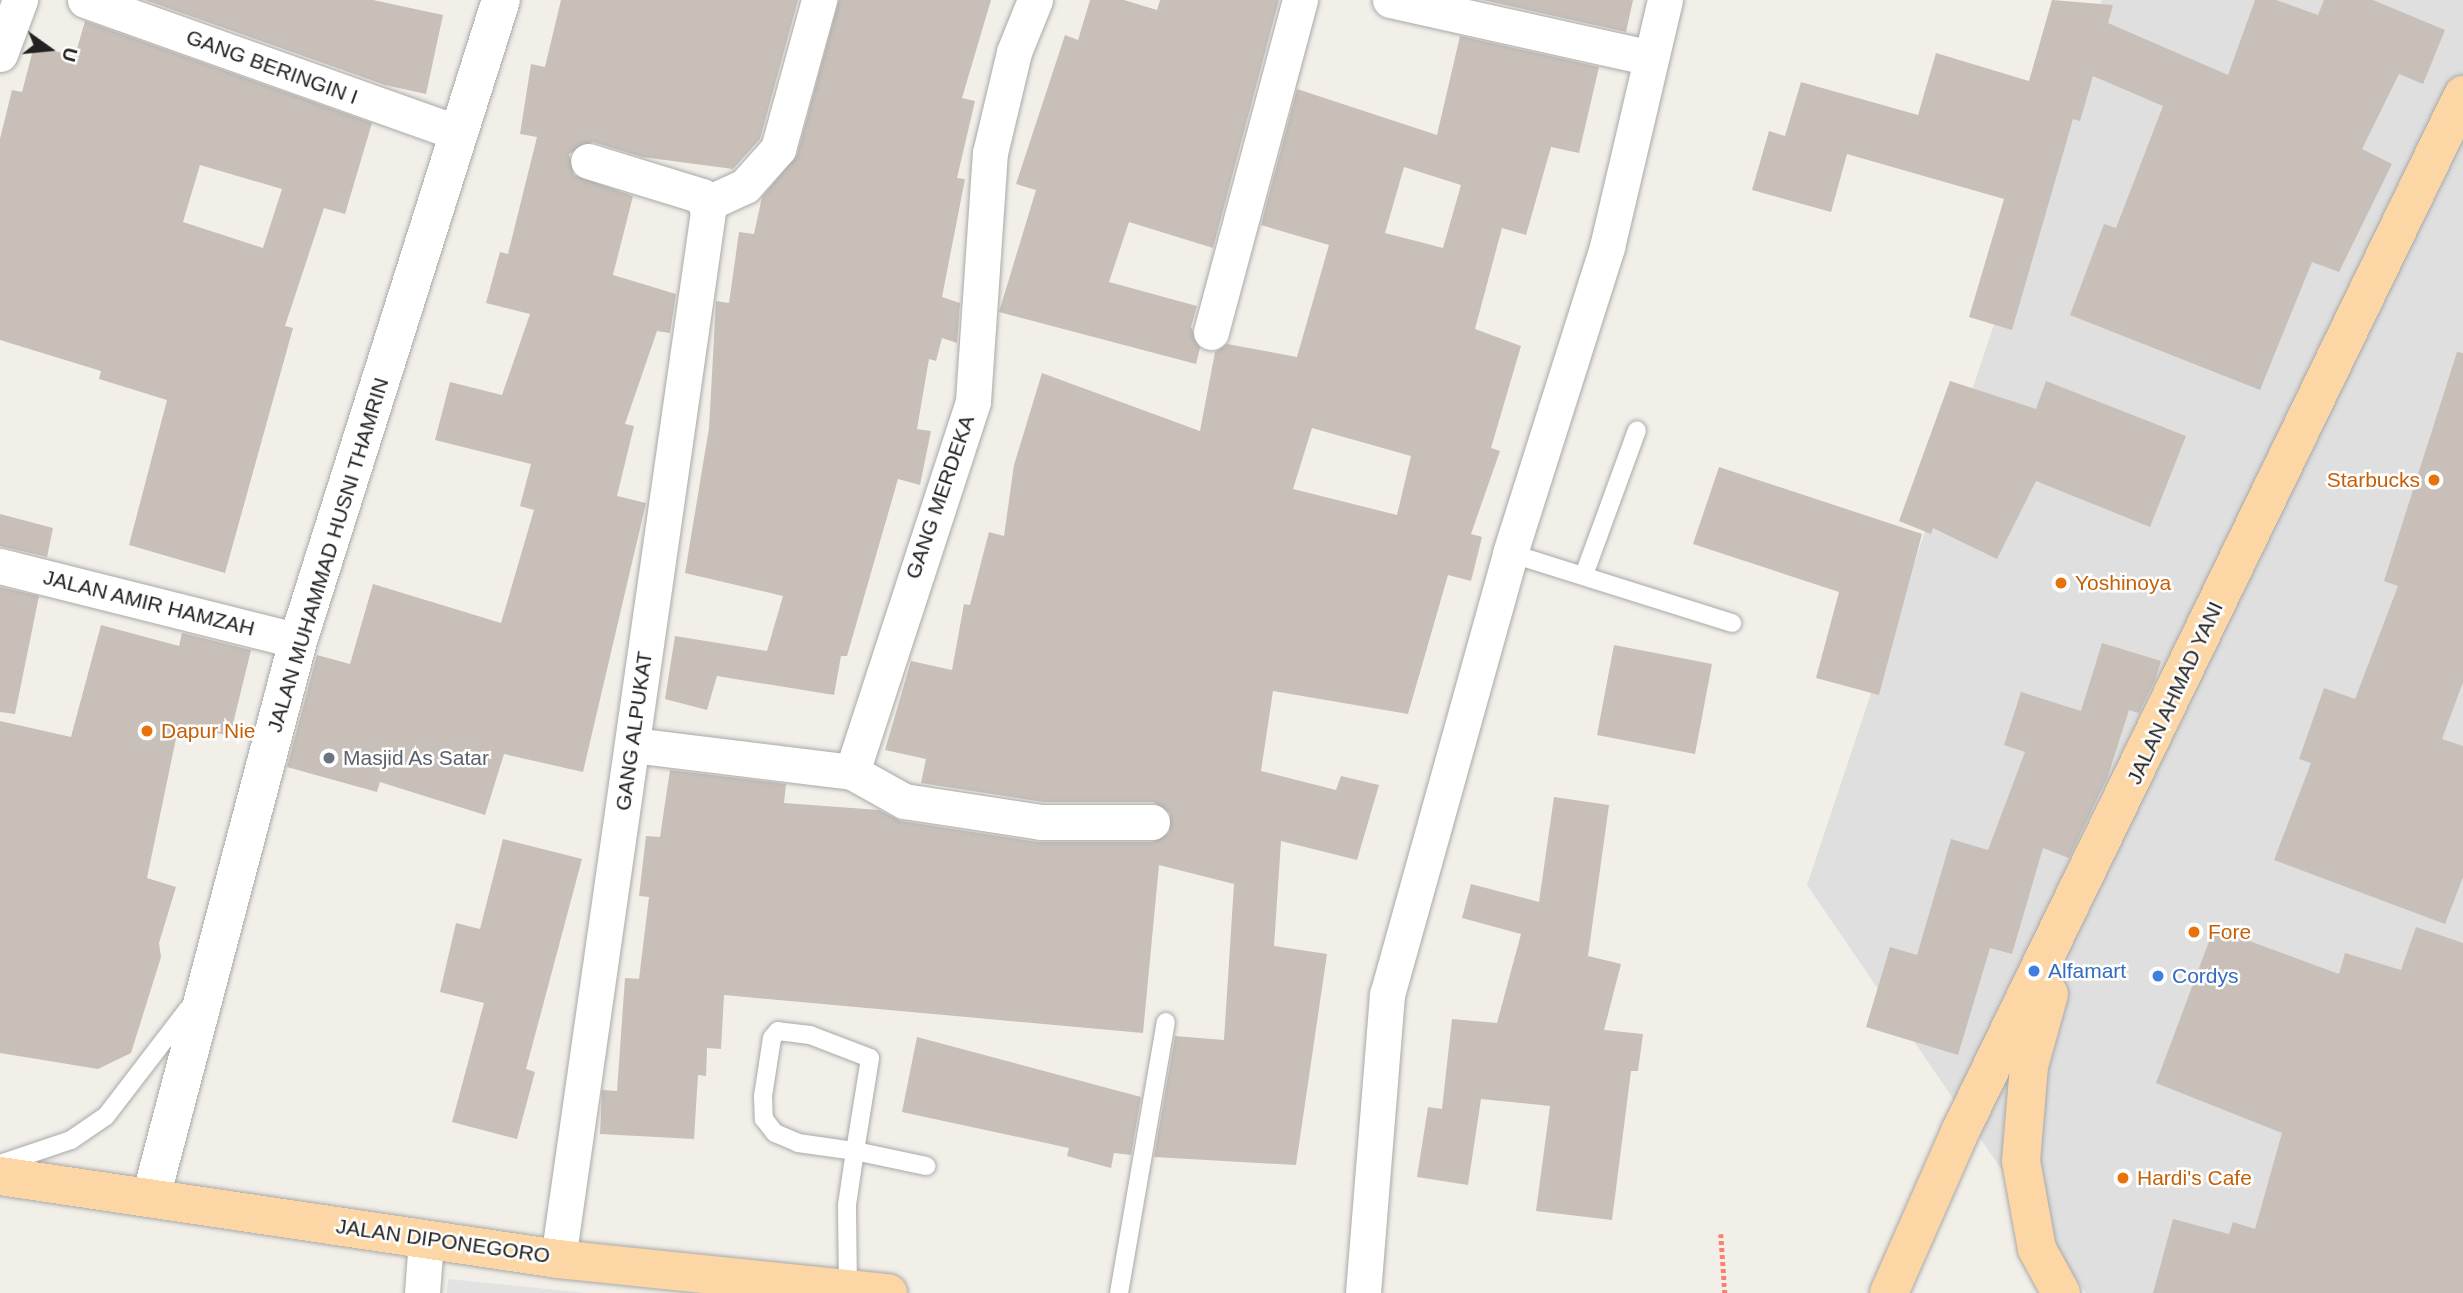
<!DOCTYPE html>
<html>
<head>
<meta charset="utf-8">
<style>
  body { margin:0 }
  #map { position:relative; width:2463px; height:1293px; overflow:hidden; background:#f2efe9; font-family:Arial,sans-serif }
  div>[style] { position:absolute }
  .residential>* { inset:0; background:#e0dfdf }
  .parking>* { inset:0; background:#e2e2e2 }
  .building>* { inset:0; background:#c7bfb8 }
  .path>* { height:4.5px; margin-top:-2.25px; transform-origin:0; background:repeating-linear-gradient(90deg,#fa8072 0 3.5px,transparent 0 7px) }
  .roads { filter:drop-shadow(0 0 2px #a9a9a9) drop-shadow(0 0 2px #a9a9a9) }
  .service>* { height:18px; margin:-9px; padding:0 9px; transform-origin:9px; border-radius:9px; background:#fff }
  .minor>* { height:35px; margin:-17.5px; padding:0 17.5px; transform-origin:17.5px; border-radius:17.5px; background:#fff }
  .tertiary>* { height:38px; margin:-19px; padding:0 19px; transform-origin:19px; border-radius:19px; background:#fff }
  .primary>* { height:38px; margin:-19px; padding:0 19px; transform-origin:19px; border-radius:19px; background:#fcd6a4 }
  .dots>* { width:19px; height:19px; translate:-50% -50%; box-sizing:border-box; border:4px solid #fff; border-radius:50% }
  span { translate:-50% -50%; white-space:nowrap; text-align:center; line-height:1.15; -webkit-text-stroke:5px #fff; paint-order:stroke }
  .street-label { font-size:21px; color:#222 }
  .food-label { font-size:21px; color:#c56008 }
  .right { translate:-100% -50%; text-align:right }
  .left { translate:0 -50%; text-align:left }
  .worship-label { font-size:21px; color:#5b616d }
  .shop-label { font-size:21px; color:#366cbe }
  .north { position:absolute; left:14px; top:14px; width:70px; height:70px; -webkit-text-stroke:5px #fff; paint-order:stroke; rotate:105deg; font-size:19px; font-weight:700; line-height:28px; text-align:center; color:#222 }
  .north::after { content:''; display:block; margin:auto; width:24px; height:32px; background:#222; clip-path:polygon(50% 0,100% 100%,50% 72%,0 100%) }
</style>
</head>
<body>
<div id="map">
  <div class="residential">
    <div style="clip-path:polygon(2102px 0,2463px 0,2463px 1293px,2086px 1293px,1807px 885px)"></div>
  </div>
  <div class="parking">
    <div style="clip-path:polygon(448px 1279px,586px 1293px,447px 1293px)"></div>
  </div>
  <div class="building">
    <div style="clip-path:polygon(145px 0,373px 0,443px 15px,426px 94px,385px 85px)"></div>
    <div style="clip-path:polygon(561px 0,798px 0,760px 139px,733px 169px,642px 157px,593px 142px,569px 154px,574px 175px,633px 196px,613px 275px,676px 294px,670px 333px,657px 331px,625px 424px,634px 426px,617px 496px,646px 503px,583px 772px,504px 754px,485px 815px,380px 782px,377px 792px,287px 767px,317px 655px,350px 664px,373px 584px,501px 623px,534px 510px,520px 506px,531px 464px,435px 440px,450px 382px,502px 395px,530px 314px,486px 303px,500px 252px,508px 254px,537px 137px,520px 134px,531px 64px,545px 67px)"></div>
    <div style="clip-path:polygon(839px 0,991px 0,962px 98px,975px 101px,957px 178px,965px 179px,942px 297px,960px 303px,957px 343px,942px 338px,936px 361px,929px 359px,917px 429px,931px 431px,920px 485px,898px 479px,847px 656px,841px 656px,834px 695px,717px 676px,707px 710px,665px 699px,675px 636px,767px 651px,783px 596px,685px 573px,709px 428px,716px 301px,729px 303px,739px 232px,754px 234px,762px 197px,797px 155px)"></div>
    <div style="clip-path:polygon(1090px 0,1124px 0,1157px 10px,1160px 0,1279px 0,1213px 248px,1129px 222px,1109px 282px,1197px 306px,1191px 327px,1200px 348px,1196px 364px,999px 312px,1036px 190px,1016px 184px,1065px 35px,1078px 40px)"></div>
    <div style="clip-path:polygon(1483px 0,1633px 0,1626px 32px)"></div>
    <div style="clip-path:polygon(2052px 0,2113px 5px,2108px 23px,2228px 75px,2255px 0,2276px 0,2318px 15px,2324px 0,2373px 0,2445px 30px,2423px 84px,2399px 74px,2362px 149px,2392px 164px,2339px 272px,2312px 262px,2260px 390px,2070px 315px,2104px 224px,2116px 228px,2163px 106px,2093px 76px,2080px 121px,2073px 119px,2012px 330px,1969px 317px,2004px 199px,1847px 154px,1831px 212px,1752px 190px,1769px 131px,1785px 136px,1801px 82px,1918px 115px,1936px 53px,2029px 81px)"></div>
    <div style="clip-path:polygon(evenodd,85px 21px,372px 123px,345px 214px,324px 208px,285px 326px,293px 328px,225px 573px,129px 545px,167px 400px,99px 379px,101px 371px,0 340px,0 139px,12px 90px,22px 92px,34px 46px,75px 56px,85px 21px,200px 165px,282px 189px,263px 248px,183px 222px,200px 165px)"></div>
    <div style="clip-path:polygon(evenodd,1460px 36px,1599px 67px,1579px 153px,1551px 147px,1526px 235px,1502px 228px,1475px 329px,1521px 346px,1491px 448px,1500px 451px,1471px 534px,1482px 537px,1471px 581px,1448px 575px,1408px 714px,1273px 691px,1261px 771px,1336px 790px,1341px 776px,1379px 785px,1357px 860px,1281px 841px,1274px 946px,1327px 954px,1296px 1165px,1154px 1157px,1175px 1036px,1224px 1040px,1234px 884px,1159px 865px,1143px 1033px,724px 995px,721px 1049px,707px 1048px,706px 1076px,698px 1075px,694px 1139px,600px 1134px,602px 1090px,617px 1091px,625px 978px,639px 979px,649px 897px,639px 896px,646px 836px,660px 837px,670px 770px,786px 784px,784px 803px,879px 810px,901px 821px,1038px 842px,1152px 842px,1169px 833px,1170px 813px,1153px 802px,1043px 802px,921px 783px,926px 759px,885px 750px,911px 661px,952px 670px,964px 604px,970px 605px,989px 532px,1004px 536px,1014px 465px,1042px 373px,1200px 431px,1215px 352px,1227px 344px,1297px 357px,1329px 245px,1261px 225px,1297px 89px,1437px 135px,1460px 36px,1404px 167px,1461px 185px,1443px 248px,1385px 233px,1404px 167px,1460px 36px,1312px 428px,1411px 456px,1397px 515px,1293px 489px,1312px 428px)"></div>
    <div style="clip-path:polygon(2457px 352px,2463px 353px,2463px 682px,2442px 739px,2463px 746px,2463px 877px,2445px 924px,2274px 860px,2311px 763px,2299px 759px,2324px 688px,2355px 699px,2398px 586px,2384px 581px)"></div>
    <div style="clip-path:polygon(1950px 381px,2036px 409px,2046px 381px,2186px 436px,2150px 527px,2036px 481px,1997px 559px,1933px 528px,1931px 534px,1899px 521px)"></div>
    <div style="clip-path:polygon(1719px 467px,1922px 534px,1879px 695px,1816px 678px,1839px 592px,1693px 544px)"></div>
    <div style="clip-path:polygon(0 514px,53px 528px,47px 557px,0 546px)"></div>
    <div style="clip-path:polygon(0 587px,39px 596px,15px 714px,0 712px)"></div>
    <div style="clip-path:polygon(101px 625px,179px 646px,182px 633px,251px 650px,230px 736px,179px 724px,147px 878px,176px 887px,159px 943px,161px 957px,131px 1053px,98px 1069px,0 1053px,0 721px,71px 737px)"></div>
    <div style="clip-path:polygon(2102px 643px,2161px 661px,2155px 680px,2139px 713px,2129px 710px,2108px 776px,2069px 858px,2043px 848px,2012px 954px,1990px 948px,1958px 1055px,1866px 1027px,1890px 947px,1917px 955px,1951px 839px,1988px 850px,2025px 752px,2004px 745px,2021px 692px,2081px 711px)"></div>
    <div style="clip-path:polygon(1614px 645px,1712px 664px,1695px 754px,1597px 735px)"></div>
    <div style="clip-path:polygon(1554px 797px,1609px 805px,1588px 956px,1621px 964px,1604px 1030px,1643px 1034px,1638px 1071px,1631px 1071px,1612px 1220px,1536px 1211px,1550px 1106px,1481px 1099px,1468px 1185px,1417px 1177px,1428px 1107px,1442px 1109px,1452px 1019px,1497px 1023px,1521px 934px,1462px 918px,1471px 884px,1539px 902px)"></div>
    <div style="clip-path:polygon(503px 839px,582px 859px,526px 1069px,535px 1072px,517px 1139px,452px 1122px,484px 1003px,440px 992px,456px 923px,480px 929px)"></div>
    <div style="clip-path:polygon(2416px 927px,2463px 943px,2463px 1293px,2153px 1293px,2173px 1219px,2229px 1234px,2233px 1222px,2255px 1229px,2282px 1133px,2156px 1083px,2214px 928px,2339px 974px,2345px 953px,2401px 970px)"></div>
    <div style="clip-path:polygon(917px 1037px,1141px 1097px,1131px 1155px,1114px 1153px,1111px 1168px,1067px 1156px,1069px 1148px,902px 1112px)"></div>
  </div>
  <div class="path">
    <div style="left:1721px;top:1234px;width:59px;rotate:86.1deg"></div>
  </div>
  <div class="roads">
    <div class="service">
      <div style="left:1510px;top:553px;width:233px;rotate:17.5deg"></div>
      <div style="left:1584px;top:575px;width:154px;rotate:-69.9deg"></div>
      <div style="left:0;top:1164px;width:75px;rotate:-18.7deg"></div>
      <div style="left:71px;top:1140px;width:42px;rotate:-34.4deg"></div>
      <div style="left:106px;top:1116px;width:135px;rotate:-52.5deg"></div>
      <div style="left:848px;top:1289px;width:84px;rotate:-90.7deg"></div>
      <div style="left:847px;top:1205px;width:55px;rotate:-81.6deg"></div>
      <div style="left:855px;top:1151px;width:94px;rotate:-80.8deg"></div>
      <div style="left:870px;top:1058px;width:64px;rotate:-159deg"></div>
      <div style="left:810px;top:1035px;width:32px;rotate:-173deg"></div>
      <div style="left:778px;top:1031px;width:9px;rotate:131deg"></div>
      <div style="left:772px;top:1038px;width:59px;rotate:98.8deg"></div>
      <div style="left:763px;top:1096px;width:23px;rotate:88deg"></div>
      <div style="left:764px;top:1119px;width:18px;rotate:52deg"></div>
      <div style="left:775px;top:1133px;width:25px;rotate:23deg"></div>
      <div style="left:798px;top:1143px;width:58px;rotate:8deg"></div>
      <div style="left:855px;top:1151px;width:73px;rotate:11.9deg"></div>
      <div style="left:1119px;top:1293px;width:275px;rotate:-80.2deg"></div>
    </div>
    <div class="minor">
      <div style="left:85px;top:0;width:397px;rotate:19.6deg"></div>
      <div style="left:1390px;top:0;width:267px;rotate:12.5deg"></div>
      <div style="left:0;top:54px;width:58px;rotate:-69.7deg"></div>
      <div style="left:708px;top:203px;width:41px;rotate:-24.7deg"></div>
      <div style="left:745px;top:186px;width:50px;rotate:-48.3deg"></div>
      <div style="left:778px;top:149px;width:155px;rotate:-74.6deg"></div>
      <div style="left:1211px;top:332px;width:344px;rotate:-75deg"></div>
      <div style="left:0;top:566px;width:307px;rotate:14.1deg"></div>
      <div style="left:633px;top:745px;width:221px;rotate:7deg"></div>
      <div style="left:852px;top:772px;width:390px;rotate:-71.9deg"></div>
      <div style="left:973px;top:401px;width:249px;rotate:-86.1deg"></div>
      <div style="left:990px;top:153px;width:104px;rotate:-76.6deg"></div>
      <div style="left:1014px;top:52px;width:56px;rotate:-68deg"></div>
      <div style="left:852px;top:772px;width:60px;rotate:29.1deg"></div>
      <div style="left:904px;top:801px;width:139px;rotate:8.7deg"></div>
      <div style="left:1041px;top:822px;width:111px"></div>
      <div style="left:558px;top:1259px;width:1059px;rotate:-81.85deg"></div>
      <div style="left:708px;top:211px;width:16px;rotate:-112deg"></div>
      <div style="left:702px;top:196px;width:119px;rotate:-162.9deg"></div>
      <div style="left:422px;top:1293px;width:53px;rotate:-85.7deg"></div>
      <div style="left:1363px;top:1293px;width:299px;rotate:-85.4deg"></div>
      <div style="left:1387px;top:995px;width:459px;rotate:-74.4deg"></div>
      <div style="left:1510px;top:553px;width:321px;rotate:-72.4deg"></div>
      <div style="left:1607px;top:247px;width:254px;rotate:-76.8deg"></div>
    </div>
    <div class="tertiary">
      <div style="left:151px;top:1197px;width:575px;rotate:-75.19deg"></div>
      <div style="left:298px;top:641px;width:672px;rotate:-72.43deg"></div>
    </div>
    <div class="primary">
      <div style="left:2049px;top:994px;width:75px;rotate:105.5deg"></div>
      <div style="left:2029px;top:1066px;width:95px;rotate:94.8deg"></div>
      <div style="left:2021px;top:1161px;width:89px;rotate:79.7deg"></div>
      <div style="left:2037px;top:1249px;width:50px;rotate:61.4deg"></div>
      <div style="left:0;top:1176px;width:564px;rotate:8.46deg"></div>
      <div style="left:558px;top:1259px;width:332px;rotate:5.9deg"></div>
      <div style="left:1889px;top:1293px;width:174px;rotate:-66.2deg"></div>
      <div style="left:1959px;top:1134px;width:1155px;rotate:-64.12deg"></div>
    </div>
  </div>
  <div class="dots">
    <div style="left:2434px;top:480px;background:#e8710a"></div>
    <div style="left:2061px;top:583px;background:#e8710a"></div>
    <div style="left:147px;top:731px;background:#e8710a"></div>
    <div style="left:329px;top:758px;background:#6b7280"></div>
    <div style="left:2194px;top:932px;background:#e8710a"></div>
    <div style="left:2034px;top:971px;background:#3f7fe0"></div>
    <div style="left:2158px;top:976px;background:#3f7fe0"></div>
    <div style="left:2123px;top:1178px;background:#e8710a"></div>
  </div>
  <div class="street-label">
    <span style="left:272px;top:67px;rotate:20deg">GANG BERINGIN I</span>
    <span style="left:940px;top:497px;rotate:-71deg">GANG MERDEKA</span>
    <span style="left:328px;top:555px;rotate:-73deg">JALAN MUHAMMAD HUSNI THAMRIN</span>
    <span style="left:149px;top:603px;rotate:14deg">JALAN AMIR HAMZAH</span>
    <span style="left:2175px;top:693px;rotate:-65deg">JALAN AHMAD YANI</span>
    <span style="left:634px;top:731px;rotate:-82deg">GANG ALPUKAT</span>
    <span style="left:443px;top:1241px;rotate:8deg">JALAN DIPONEGORO</span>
  </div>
  <div class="food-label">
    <span class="right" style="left:2420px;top:480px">Starbucks</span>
    <span class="left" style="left:2075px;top:583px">Yoshinoya</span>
    <span class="left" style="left:161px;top:731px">Dapur Nie</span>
    <span class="left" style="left:2208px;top:932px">Fore</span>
    <span class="left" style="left:2137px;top:1178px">Hardi's Cafe</span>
  </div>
  <div class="worship-label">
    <span class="left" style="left:343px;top:758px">Masjid As Satar</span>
  </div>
  <div class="shop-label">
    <span class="left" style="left:2048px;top:971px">Alfamart</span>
    <span class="left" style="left:2172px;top:976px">Cordys</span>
  </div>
  <div class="north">U</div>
</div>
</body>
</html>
